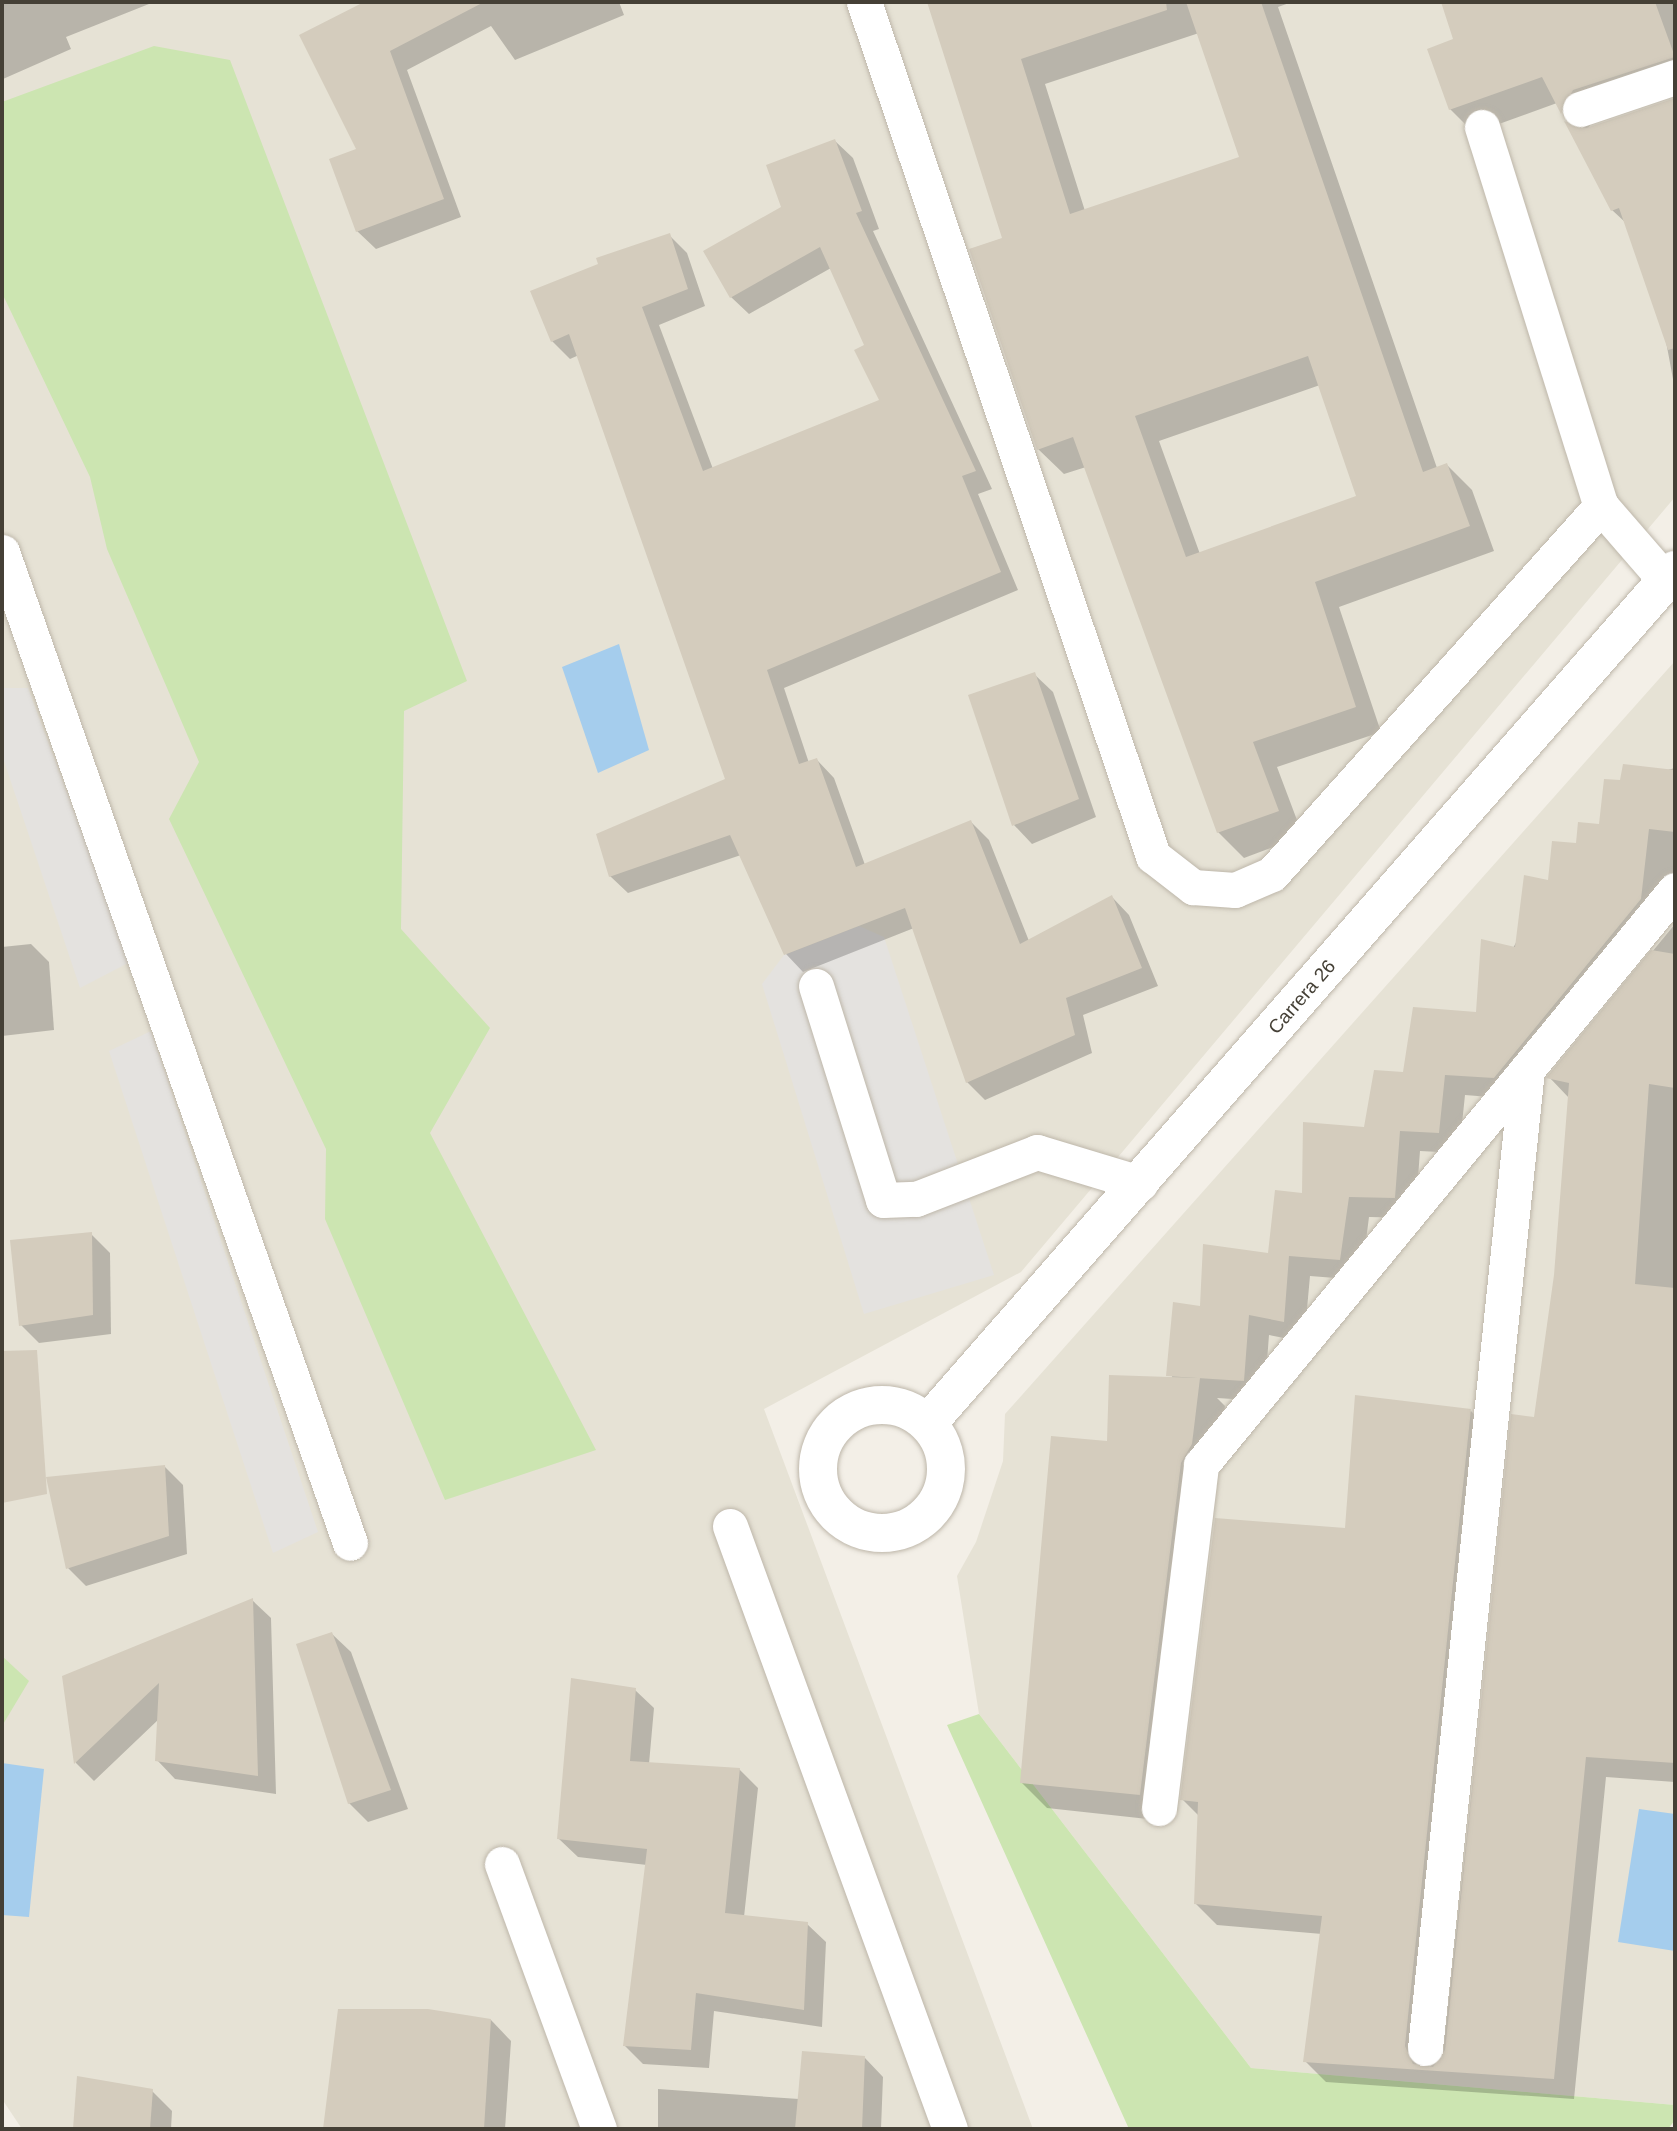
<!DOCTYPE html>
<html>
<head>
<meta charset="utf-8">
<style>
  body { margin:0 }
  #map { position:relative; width:1677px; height:2131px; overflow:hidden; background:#f3efe7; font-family:Helvetica,sans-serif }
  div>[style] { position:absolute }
  .residential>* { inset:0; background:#e6e2d5 }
  .green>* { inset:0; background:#cce5b1 }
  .parking>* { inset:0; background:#e4e2df }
  .water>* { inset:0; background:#a5cded }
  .shadow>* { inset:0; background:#0003 }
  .building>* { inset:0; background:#d4ccbd }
  .roads { filter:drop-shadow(0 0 2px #beb7aa) drop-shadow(0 0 2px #beb7aa) }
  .lane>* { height:35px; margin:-17.5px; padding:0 17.5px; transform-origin:17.5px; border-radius:17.5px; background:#fff }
  .street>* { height:38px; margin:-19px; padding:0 19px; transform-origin:19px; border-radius:19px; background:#fff }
  .street>.ring { margin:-19px; padding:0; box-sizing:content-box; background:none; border:38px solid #fff; border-radius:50% }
  span { translate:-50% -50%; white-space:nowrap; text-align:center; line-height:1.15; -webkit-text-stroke:7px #fff; paint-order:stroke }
  .street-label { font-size:19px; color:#454036 }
  .frame { position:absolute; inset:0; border:4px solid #454036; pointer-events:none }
</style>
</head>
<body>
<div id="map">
  <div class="residential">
    <div style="clip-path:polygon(2px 2px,1675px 2px,1675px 497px,1021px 1272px,764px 1409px,1033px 2129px,22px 2129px,2px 2099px)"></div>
    <div style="clip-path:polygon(1675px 661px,1675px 2105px,1251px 2068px,979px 1714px,957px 1576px,976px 1542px,1003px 1461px,1005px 1414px)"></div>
  </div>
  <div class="green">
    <div style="clip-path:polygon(154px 46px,230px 60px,467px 681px,404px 711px,401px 929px,490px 1028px,430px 1133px,596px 1450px,445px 1500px,325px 1219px,326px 1149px,169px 819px,199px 762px,107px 549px,90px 477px,2px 293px,2px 102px)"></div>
    <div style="clip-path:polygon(2px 1656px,29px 1681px,2px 1726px)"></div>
    <div style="clip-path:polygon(979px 1714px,1251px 2068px,1675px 2105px,1675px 2120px,1668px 2129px,1129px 2129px,947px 1725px)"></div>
  </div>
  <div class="parking">
    <div style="clip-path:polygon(2px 688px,28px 688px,130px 962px,80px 988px,2px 755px)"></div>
    <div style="clip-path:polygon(859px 926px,884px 937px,994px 1275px,864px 1314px,762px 984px,784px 955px)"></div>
    <div style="clip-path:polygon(151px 1031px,318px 1532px,273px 1553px,109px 1051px)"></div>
  </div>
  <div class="water">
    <div style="clip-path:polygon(619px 644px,649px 750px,598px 773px,562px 667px)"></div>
    <div style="clip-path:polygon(2px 1763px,44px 1769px,29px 1917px,2px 1915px)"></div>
    <div style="clip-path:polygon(1639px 1809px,1675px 1814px,1675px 1951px,1618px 1942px)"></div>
  </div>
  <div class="shadow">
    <div style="clip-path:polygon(2px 2px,154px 2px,66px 37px,71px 49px,3px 79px)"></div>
    <div style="clip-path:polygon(368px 2px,619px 2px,624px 15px,515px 60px,491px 26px,407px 70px,461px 217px,376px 249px,357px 231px,358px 150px,301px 36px)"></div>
    <div style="clip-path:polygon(evenodd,929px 2px,1292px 2px,1278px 7px,1437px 468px,1447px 465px,1472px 490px,1494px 551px,1339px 607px,1381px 732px,1277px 767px,1303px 836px,1244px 858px,1218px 832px,1086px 467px,1064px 474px,1038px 449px,1004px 239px,929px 2px,1199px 33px,1242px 158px,1085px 211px,1045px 84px,1199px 33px,929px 2px,1320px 385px,1358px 497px,1200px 554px,1159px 441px,1320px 385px)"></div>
    <div style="clip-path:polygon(1442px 2px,1527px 2px,1531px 13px,1562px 2px,1675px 2px,1675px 87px,1596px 113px,1588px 129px,1675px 100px,1675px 390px,1665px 336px,1626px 223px,1612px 210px,1576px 126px,1557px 103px,1474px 133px,1450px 109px,1455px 40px)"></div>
    <div style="clip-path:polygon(835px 141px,853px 158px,879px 229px,873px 231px,992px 489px,978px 494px,1018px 590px,784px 688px,809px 763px,817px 760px,834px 778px,865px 865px,971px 822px,989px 840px,1029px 941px,1112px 897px,1129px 915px,1158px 986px,1083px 1015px,1092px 1053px,985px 1100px,967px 1082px,914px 928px,803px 972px,786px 954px,741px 855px,628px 893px,610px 876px,727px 780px,579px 355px,570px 359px,552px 341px,669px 235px,687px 253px,705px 306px,659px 325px,713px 469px,881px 401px,867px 346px,831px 268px,749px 314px,731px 297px,783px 208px)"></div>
    <div style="clip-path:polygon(1034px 674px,1053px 692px,1096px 817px,1032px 844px,1014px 825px)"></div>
    <div style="clip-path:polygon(1675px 768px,1675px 904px,1515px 1099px,1465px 1095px,1459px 1153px,1420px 1151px,1415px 1218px,1369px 1217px,1361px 1280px,1310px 1276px,1304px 1342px,1269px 1335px,1264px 1401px,1217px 1398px,1225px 1406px,1217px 1471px,1166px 1821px,1047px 1808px,1021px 1782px,1109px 1442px,1171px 1379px,1201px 1308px,1270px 1255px,1304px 1195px,1365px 1129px,1405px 1074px,1477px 1014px,1549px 882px,1600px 826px,1622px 782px)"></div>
    <div style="clip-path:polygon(1675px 924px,1675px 1782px,1606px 1777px,1574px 2099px,1326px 2082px,1305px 2061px,1322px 1934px,1217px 1925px,1196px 1904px,1199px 1816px,1182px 1799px,1347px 1530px,1471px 1411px,1491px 1432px,1425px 2065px,1442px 2062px,1513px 1416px,1535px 1419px,1556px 1275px,1569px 1098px,1549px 1077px)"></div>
    <div style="clip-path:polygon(31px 944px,49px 962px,54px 1030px,2px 1036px,2px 947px)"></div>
    <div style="clip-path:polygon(91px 1234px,110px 1253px,111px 1334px,39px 1343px,21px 1325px)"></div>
    <div style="clip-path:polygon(164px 1466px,183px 1485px,187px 1554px,86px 1586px,68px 1568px)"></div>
    <div style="clip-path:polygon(252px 1600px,271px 1618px,276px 1794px,175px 1779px,157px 1760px,159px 1719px,94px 1781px,76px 1763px,64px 1678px)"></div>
    <div style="clip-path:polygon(332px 1634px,351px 1652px,408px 1809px,368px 1822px,349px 1803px)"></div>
    <div style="clip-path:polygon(635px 1690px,654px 1708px,649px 1764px,739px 1769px,758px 1788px,744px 1917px,807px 1924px,826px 1942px,822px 2027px,714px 2011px,709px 2068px,643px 2064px,624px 2045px,647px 1865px,578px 1857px,559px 1839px)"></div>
    <div style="clip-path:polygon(340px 2011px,491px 2020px,511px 2041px,505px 2129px,324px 2129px)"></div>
    <div style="clip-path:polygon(865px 2058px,883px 2077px,881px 2129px,658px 2129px,658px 2089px,799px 2099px)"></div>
    <div style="clip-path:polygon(79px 2078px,152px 2091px,172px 2111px,171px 2129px,75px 2129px)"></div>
  </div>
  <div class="building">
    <div style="clip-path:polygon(364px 2px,484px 2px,390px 51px,444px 199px,356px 232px,329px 159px,356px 149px,299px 35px)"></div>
    <div style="clip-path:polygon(evenodd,927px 2px,1166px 2px,1167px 10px,1021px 59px,1070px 214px,1239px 157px,1186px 2px,1261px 2px,1423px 472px,1447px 463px,1470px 526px,1315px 582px,1356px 707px,1253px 742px,1279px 811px,1217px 833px,1073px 437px,1037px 450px,969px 249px,1002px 238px,927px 2px,1308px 356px,1356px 496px,1186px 557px,1135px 416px,1308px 356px)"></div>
    <div style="clip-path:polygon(1441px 2px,1655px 2px,1675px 57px,1573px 90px,1561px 114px,1542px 77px,1449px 110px,1427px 49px,1453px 39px)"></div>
    <div style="clip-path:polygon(1675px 98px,1675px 348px,1668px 350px,1619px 208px,1611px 211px,1564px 121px,1586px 128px)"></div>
    <div style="clip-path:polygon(835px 139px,862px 211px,856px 213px,976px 471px,962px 476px,1001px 572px,767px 670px,799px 764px,817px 758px,856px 867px,971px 820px,1020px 944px,1112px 895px,1142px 968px,1066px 998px,1075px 1035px,966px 1083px,905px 908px,784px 955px,730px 835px,609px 877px,596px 834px,725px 779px,569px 334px,551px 342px,530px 291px,598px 264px,596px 258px,670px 233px,688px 289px,642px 307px,703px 471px,879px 400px,854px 350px,864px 345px,820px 247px,730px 298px,703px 251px,781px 207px,766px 165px)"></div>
    <div style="clip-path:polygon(1035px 672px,1079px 799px,1012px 826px,968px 695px)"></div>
    <div style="clip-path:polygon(1623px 764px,1675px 770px,1675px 832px,1649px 829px,1641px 899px,1494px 1078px,1445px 1075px,1439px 1133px,1400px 1131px,1395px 1198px,1349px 1197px,1340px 1260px,1289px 1256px,1284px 1322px,1249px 1315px,1244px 1381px,1166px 1376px,1173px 1302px,1200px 1306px,1203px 1244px,1268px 1253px,1275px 1190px,1302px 1193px,1303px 1122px,1364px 1127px,1374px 1070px,1403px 1072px,1413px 1007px,1476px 1012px,1481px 939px,1515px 947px,1524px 875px,1548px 880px,1552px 841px,1576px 843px,1578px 822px,1599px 824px,1604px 779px,1620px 780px)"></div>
    <div style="clip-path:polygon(1651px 950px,1675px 954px,1675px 1088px,1649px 1084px,1635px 1284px,1675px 1288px,1675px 1763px,1586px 1757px,1554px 2079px,1303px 2062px,1322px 1916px,1194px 1904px,1198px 1802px,1180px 1800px,1215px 1518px,1345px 1528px,1355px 1395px,1471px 1409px,1405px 2046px,1413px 2064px,1433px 2067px,1445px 2050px,1511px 1414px,1534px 1417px,1554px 1275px,1569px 1083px,1546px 1078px)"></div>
    <div style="clip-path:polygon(92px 1232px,93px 1315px,19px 1326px,10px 1240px)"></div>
    <div style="clip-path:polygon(37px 1350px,47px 1494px,2px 1503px,2px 1351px)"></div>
    <div style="clip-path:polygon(1109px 1375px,1200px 1378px,1192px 1444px,1181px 1463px,1140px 1795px,1020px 1783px,1051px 1436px,1107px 1441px)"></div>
    <div style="clip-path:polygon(165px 1465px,169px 1536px,66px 1569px,46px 1477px)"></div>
    <div style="clip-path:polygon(253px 1598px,258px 1776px,155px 1761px,159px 1683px,74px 1764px,62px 1676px)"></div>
    <div style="clip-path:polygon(332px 1632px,391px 1790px,348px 1804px,296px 1644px)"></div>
    <div style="clip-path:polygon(571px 1678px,636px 1688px,630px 1761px,740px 1768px,725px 1913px,808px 1922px,804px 2010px,696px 1993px,691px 2050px,623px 2046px,647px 1849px,557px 1839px)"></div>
    <div style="clip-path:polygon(338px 2009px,428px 2009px,491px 2019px,484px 2129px,323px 2129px)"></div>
    <div style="clip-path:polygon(802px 2051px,865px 2056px,862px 2129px,795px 2129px)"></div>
    <div style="clip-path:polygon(77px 2076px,153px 2089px,150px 2129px,73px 2129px)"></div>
  </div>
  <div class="roads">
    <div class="lane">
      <div style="left:864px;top:2px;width:902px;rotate:71.3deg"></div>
      <div style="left:1153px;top:856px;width:51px;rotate:37.8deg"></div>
      <div style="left:1193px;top:887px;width:42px;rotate:4.1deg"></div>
      <div style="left:1235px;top:890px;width:40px;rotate:-23.4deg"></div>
      <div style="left:1272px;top:874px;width:494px;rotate:-48.2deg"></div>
      <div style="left:1601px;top:506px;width:99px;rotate:49.1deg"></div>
      <div style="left:1580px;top:109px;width:100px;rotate:-18.6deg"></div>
      <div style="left:1482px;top:127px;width:397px;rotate:72.6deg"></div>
      <div style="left:2px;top:552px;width:1050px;rotate:70.65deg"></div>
      <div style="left:816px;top:986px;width:224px;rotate:72.6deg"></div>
      <div style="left:883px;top:1200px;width:33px;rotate:-2deg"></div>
      <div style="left:916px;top:1199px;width:130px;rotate:-21.2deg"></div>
      <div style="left:1037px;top:1152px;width:108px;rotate:16.8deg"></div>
      <div style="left:730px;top:1526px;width:642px;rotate:69.96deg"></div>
      <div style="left:1159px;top:1808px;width:346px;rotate:-83deg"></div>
      <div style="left:1201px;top:1465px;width:745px;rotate:-50.5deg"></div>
      <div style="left:502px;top:1864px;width:282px;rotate:69.9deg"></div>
      <div style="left:1425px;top:2048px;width:983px;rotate:-84.05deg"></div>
    </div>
    <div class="street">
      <div class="ring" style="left:818px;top:1405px;width:90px;height:90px"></div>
      <div style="left:928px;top:1423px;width:1134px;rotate:-48.79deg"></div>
    </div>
  </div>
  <div class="street-label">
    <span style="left:1302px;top:997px;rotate:-49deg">Carrera 26</span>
  </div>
  <div class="frame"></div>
</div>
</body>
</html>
